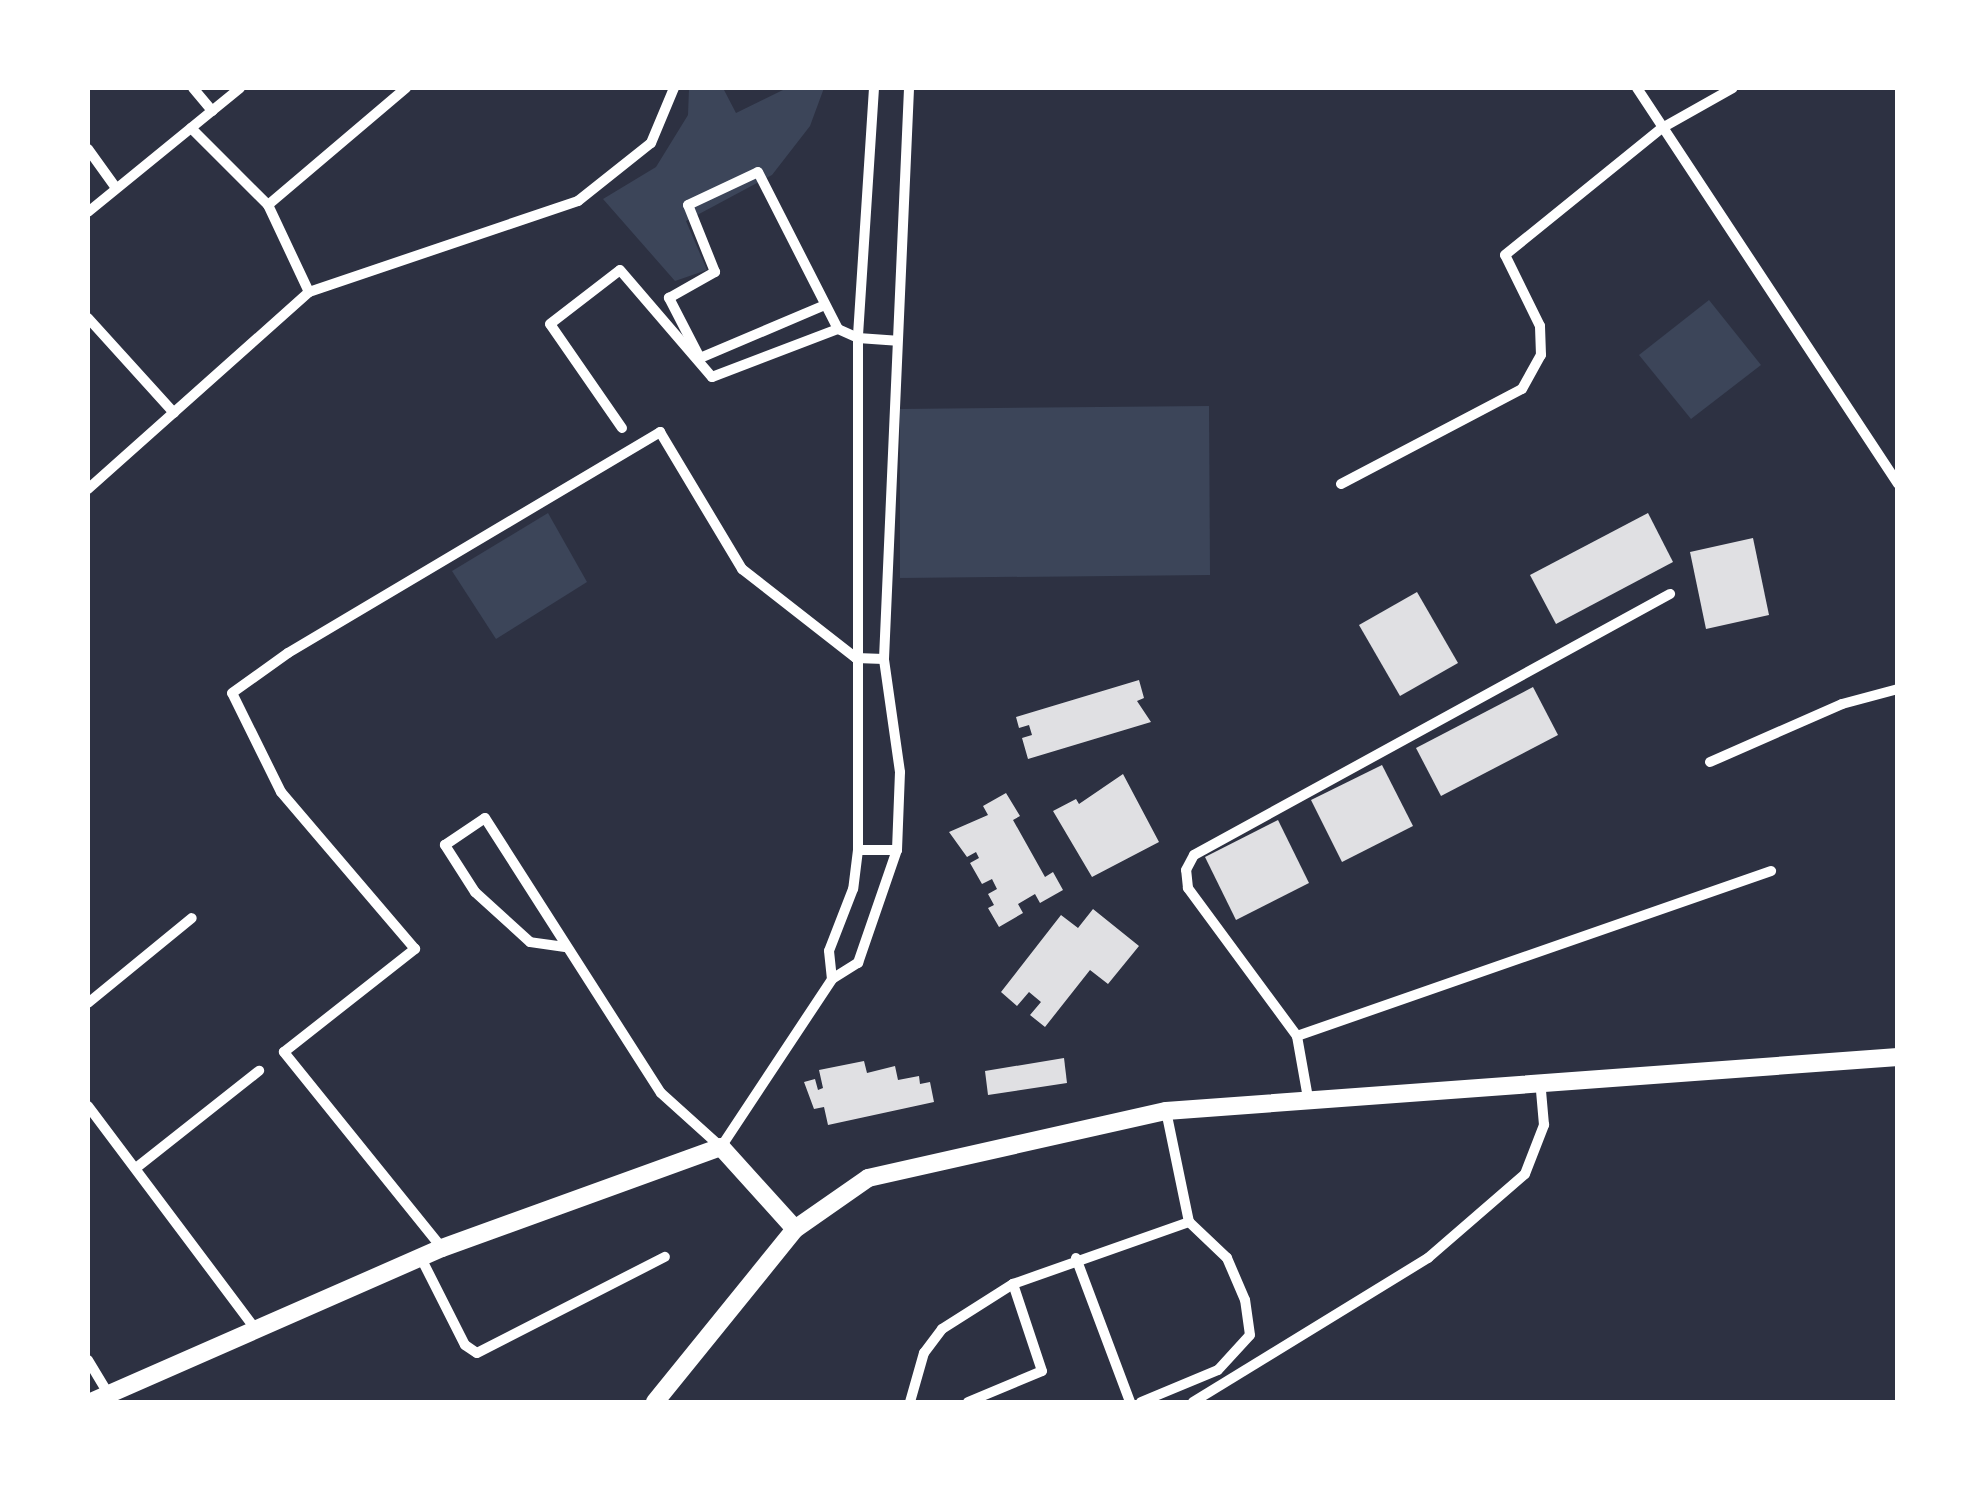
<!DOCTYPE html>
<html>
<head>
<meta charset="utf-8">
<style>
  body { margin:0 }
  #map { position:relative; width:1985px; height:1490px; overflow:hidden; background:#2d3142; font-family:"Asap Condensed",sans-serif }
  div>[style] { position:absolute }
  .green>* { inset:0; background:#3c4559 }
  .building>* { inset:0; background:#e0e0e3 }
  .minor>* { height:10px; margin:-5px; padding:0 5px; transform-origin:5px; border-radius:5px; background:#fff }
  .tertiary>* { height:18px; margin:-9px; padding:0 9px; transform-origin:9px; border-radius:9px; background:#fff }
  span { translate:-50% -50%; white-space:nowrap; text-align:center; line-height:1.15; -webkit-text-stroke:9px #fff; paint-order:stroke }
  .frame { position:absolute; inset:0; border:90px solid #fff; pointer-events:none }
</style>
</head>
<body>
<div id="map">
  <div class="green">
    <div style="clip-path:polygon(689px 88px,723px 88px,736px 113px,787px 88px,824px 88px,810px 126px,772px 175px,686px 221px,707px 270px,675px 281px,603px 199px,656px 167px,688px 115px)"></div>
    <div style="clip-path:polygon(1709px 300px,1761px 365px,1691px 419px,1639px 355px)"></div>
    <div style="clip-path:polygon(1209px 406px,1210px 575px,900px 578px,900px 409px)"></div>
    <div style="clip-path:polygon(548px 513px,587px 582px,496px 639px,452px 571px)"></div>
  </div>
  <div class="building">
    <div style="clip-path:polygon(1648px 513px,1673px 562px,1556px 624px,1530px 575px)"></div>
    <div style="clip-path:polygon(1753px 538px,1769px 615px,1706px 629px,1690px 552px)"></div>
    <div style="clip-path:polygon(1417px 592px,1458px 663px,1400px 696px,1359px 625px)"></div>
    <div style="clip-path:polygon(1139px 680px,1144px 698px,1137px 701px,1151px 722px,1028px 759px,1022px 738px,1032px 735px,1029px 725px,1019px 728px,1016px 717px)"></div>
    <div style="clip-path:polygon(1533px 687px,1558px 735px,1441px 796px,1416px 748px)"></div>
    <div style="clip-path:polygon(1382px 765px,1413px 826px,1342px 862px,1311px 800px)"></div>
    <div style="clip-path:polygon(1123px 774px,1159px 842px,1092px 877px,1053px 811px,1076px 799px,1079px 804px)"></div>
    <div style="clip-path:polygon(1006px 793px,1020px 816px,1013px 820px,1045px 877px,1053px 872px,1063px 890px,1040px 903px,1035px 894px,1018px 904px,1023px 913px,999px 927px,988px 908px,994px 905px,988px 894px,997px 889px,992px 879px,982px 884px,970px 863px,979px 858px,976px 852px,967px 857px,949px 832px,988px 815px,983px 806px)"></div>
    <div style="clip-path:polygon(1278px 820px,1309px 883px,1236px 920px,1205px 857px)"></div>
    <div style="clip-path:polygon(1093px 909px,1139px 946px,1108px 984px,1090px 970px,1045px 1027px,1030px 1015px,1041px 1002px,1029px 992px,1017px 1006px,1001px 992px,1061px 915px,1078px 928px)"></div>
    <div style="clip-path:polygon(1064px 1058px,1067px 1083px,988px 1095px,985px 1071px)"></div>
    <div style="clip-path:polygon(864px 1061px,867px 1073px,895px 1066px,898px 1080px,919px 1076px,920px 1084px,930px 1082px,934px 1102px,828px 1125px,824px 1107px,814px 1109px,804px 1082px,815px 1079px,818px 1090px,823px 1088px,819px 1070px)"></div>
  </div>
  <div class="minor">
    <div style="left:193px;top:88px;width:30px;rotate:50deg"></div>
    <div style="left:874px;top:88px;width:251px;rotate:93.7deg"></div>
    <div style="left:858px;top:338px;width:512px;rotate:90deg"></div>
    <div style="left:858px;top:850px;width:39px;rotate:97deg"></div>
    <div style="left:853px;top:889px;width:66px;rotate:111.2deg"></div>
    <div style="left:829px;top:951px;width:28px;rotate:84deg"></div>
    <div style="left:832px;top:979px;width:31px;rotate:-32deg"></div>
    <div style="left:858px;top:963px;width:120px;rotate:-71deg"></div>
    <div style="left:897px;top:850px;width:78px;rotate:-87.8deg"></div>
    <div style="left:900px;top:772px;width:114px;rotate:-98.1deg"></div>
    <div style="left:884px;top:659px;width:572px;rotate:-87.49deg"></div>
    <div style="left:1637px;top:88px;width:474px;rotate:56.6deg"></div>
    <div style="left:191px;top:128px;width:109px;rotate:45deg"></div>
    <div style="left:88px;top:149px;width:48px;rotate:54.3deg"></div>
    <div style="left:88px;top:212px;width:196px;rotate:-39.2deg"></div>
    <div style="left:309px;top:292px;width:96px;rotate:-115.2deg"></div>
    <div style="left:268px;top:205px;width:181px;rotate:-40.3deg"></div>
    <div style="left:825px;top:305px;width:136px;rotate:157deg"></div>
    <div style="left:700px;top:358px;width:68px;rotate:-117.3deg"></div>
    <div style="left:669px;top:298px;width:53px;rotate:-29.5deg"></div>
    <div style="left:715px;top:272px;width:72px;rotate:-111.9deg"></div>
    <div style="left:688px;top:205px;width:77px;rotate:-25.2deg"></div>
    <div style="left:758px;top:172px;width:176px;rotate:63deg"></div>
    <div style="left:88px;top:318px;width:128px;rotate:47.8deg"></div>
    <div style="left:622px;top:428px;width:126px;rotate:-124.7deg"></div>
    <div style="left:550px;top:324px;width:88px;rotate:-37.6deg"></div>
    <div style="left:620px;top:270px;width:141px;rotate:49.3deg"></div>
    <div style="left:712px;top:377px;width:135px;rotate:-20.9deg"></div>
    <div style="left:838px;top:329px;width:22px;rotate:24deg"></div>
    <div style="left:858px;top:338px;width:39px;rotate:4deg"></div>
    <div style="left:1341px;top:484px;width:204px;rotate:-27.7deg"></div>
    <div style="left:1522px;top:389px;width:39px;rotate:-61deg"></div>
    <div style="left:1541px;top:355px;width:29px;rotate:-92deg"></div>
    <div style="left:1540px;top:326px;width:79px;rotate:-116.2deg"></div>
    <div style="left:1505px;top:255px;width:202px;rotate:-39deg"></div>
    <div style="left:1662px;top:128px;width:81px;rotate:-29.4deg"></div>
    <div style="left:88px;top:489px;width:296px;rotate:-41.7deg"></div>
    <div style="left:309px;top:292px;width:284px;rotate:-18.7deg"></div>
    <div style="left:578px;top:201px;width:93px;rotate:-38.5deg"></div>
    <div style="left:651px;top:143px;width:60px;rotate:-67.3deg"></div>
    <div style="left:1710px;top:762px;width:144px;rotate:-23.7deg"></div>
    <div style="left:1842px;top:704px;width:58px;rotate:-15deg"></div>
    <div style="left:858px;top:850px;width:39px"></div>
    <div style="left:565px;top:947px;width:35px;rotate:-172deg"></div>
    <div style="left:530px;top:942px;width:74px;rotate:-137.7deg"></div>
    <div style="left:475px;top:892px;width:56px;rotate:-122.6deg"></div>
    <div style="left:445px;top:845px;width:48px;rotate:-34deg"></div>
    <div style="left:485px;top:818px;width:326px;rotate:57.4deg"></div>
    <div style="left:661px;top:1093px;width:81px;rotate:42deg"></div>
    <div style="left:721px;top:1147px;width:201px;rotate:-56.5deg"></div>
    <div style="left:88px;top:1003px;width:134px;rotate:-39.3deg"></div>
    <div style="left:1297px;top:1036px;width:502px;rotate:-19.19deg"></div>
    <div style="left:1308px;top:1098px;width:63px;rotate:-100.1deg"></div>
    <div style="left:1297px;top:1036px;width:184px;rotate:-126.4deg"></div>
    <div style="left:1188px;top:888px;width:18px;rotate:-96deg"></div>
    <div style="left:1186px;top:870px;width:17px;rotate:-62deg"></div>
    <div style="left:1194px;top:855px;width:543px;rotate:-28.74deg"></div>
    <div style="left:88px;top:1106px;width:280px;rotate:53.1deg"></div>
    <div style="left:136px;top:1168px;width:157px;rotate:-38.3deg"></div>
    <div style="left:442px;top:1248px;width:252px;rotate:-128.9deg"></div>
    <div style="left:284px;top:1052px;width:167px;rotate:-38.2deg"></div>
    <div style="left:415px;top:949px;width:206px;rotate:-130.5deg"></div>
    <div style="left:281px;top:792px;width:110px;rotate:-116.3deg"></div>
    <div style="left:232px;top:693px;width:69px;rotate:-35.5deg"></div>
    <div style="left:288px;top:653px;width:433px;rotate:-30.7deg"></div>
    <div style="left:660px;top:432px;width:160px;rotate:59.1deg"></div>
    <div style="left:742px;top:569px;width:145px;rotate:38deg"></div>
    <div style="left:856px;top:658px;width:28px;rotate:2deg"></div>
    <div style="left:1076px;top:1258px;width:154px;rotate:69.4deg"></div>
    <div style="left:422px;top:1260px;width:95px;rotate:63.2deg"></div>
    <div style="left:465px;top:1345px;width:14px;rotate:34deg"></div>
    <div style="left:477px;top:1353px;width:211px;rotate:-27.1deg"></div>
    <div style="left:88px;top:1360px;width:41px;rotate:59deg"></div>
    <div style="left:910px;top:1402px;width:51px;rotate:-74.1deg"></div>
    <div style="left:924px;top:1353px;width:30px;rotate:-53deg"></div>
    <div style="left:942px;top:1329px;width:84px;rotate:-32.4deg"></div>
    <div style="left:1013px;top:1284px;width:187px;rotate:-19.4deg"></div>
    <div style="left:1189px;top:1222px;width:113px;rotate:-101.7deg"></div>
    <div style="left:968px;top:1402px;width:80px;rotate:-22.7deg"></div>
    <div style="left:1042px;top:1371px;width:92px;rotate:-108.4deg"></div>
    <div style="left:1141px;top:1402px;width:83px;rotate:-22.6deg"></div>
    <div style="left:1218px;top:1370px;width:47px;rotate:-47.6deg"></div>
    <div style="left:1250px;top:1335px;width:35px;rotate:-98deg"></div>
    <div style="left:1245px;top:1300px;width:46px;rotate:-113.2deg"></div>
    <div style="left:1227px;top:1258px;width:52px;rotate:-136.5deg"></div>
    <div style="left:1193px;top:1402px;width:276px;rotate:-31.5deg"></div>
    <div style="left:1428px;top:1258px;width:128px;rotate:-40.9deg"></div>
    <div style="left:1525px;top:1174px;width:53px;rotate:-68.8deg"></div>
    <div style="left:1544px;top:1125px;width:38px;rotate:-95deg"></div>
  </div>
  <div class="tertiary">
    <div style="left:91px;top:1402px;width:383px;rotate:-23.7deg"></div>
    <div style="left:442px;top:1248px;width:297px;rotate:-19.9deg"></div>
    <div style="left:721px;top:1147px;width:110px;rotate:47.9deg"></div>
    <div style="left:795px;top:1229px;width:89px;rotate:-34.9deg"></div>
    <div style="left:868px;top:1178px;width:305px;rotate:-12.7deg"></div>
    <div style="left:1166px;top:1111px;width:734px;rotate:-4.22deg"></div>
    <div style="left:655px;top:1402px;width:223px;rotate:-51deg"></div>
  </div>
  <div class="frame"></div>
</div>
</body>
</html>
